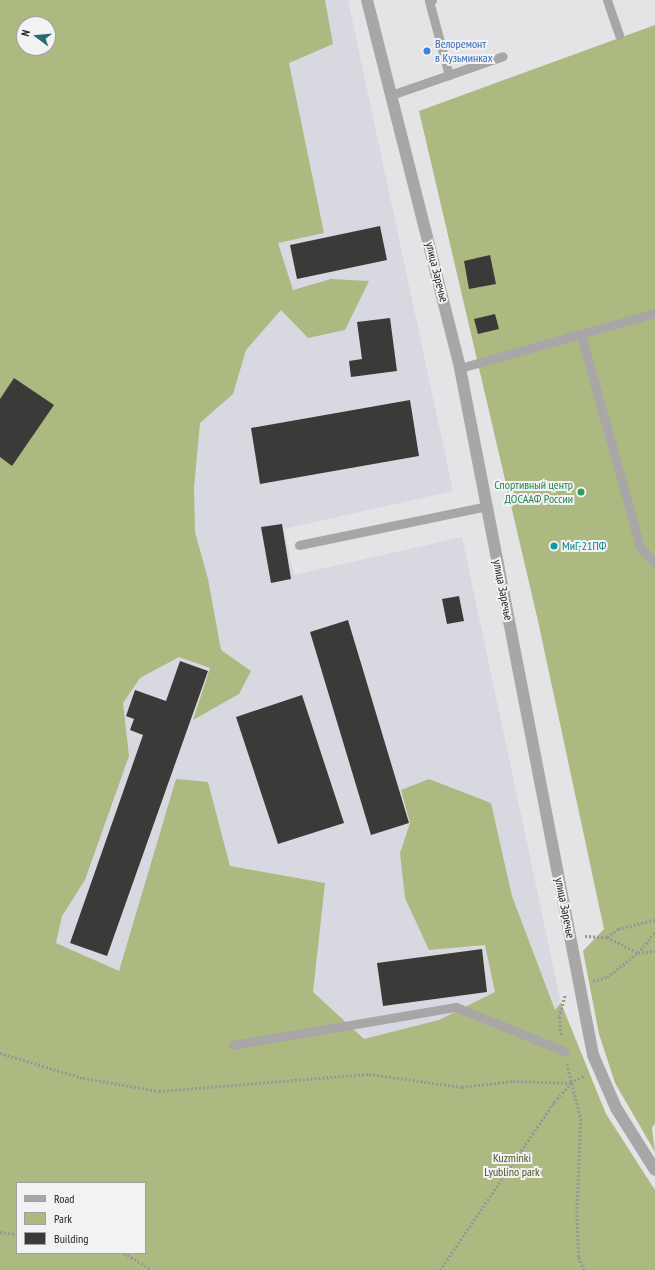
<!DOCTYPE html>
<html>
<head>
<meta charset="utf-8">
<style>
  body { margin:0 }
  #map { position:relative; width:655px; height:1270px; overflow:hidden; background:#e4e4e6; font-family:"PT Sans Narrow",sans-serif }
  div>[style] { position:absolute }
  .built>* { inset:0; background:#d8d8e1 }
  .green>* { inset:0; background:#acb980 }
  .building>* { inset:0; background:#3c3a39 }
  .path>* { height:2.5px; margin-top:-1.25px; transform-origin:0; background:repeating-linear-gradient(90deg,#979798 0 2px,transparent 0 4px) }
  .service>* { height:9px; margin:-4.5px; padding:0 4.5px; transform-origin:4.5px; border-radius:4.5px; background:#a8a6a6 }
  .minor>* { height:12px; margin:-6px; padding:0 6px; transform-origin:6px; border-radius:6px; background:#a8a6a6 }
  .dots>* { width:11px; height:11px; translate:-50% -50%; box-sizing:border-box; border:2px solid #f2f1f4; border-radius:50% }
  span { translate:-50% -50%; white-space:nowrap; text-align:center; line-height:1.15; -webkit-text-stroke:4px #f2f1f4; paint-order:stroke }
  .shop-label { font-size:12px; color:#366cbe }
  .left { translate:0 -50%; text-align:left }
  .street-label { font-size:12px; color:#242424 }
  .leisure-label { font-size:12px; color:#27864d }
  .right { translate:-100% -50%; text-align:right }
  .culture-label { font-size:12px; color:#0d838f }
  .park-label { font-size:12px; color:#4b551e }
  .legend { position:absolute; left:16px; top:1182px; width:130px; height:72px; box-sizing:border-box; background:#f2f1f4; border:1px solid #a09fa1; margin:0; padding:5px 7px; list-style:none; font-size:12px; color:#242424 }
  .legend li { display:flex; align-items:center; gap:8px; height:20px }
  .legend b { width:20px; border:1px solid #a09fa1 }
  .north { position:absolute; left:16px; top:16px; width:40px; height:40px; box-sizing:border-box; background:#f2f1f4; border:1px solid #a09fa1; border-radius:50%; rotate:286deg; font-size:11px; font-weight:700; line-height:16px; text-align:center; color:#242424 }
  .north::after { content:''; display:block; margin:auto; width:14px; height:18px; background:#226e71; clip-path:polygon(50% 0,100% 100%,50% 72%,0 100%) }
</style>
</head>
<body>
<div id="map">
  <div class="built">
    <div style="clip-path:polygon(61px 0,348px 0,453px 491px,284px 529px,294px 575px,462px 537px,561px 1003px,516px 1060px,26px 1055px,48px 24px)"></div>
  </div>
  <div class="green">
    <div style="clip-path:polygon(evenodd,0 0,325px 0,333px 44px,289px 63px,324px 233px,278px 243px,293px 290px,331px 279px,369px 281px,345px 330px,308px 338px,281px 310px,246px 350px,233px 394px,200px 423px,194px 487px,195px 532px,208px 579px,221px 650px,251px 671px,239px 694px,193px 720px,210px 668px,179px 657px,140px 678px,123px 703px,129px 756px,85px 880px,62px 916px,56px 943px,119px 971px,176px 779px,208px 782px,230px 866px,325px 883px,313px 992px,364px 1039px,439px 1020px,495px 992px,485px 945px,429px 950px,405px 898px,400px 853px,410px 823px,401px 790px,429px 779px,491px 803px,512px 896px,555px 1010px,561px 1003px,606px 1114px,655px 1190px,655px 1270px,0 1270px,0 0,24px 24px,48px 24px,48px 48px,24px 48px,24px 24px,0 0,17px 1183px,145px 1183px,145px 1253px,17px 1253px,17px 1183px)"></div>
    <div style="clip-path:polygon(655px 25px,655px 1123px,652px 1128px,655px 1152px,615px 1083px,599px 1034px,583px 951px,604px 929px,538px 621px,419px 111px)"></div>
  </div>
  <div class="building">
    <div style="clip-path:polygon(380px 226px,387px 260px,297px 279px,290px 245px)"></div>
    <div style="clip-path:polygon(490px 255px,496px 284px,469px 289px,464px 261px)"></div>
    <div style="clip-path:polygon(495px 314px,499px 329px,478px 334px,474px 319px)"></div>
    <div style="clip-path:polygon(390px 318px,397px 371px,351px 377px,349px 361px,362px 359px,357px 322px)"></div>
    <div style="clip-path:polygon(14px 378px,54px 405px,12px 466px,0 457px,0 399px)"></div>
    <div style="clip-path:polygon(410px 400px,419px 456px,260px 484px,251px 428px)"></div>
    <div style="clip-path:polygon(282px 524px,291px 579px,271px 583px,261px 527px)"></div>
    <div style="clip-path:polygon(459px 596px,464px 621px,447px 624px,442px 599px)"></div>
    <div style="clip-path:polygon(348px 620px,409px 823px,371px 835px,310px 632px)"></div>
    <div style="clip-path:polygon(180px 661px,208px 671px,107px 956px,70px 943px,143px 735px,130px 730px,134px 719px,126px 716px,135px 690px,166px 701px)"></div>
    <div style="clip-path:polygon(302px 695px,344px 823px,278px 844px,236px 717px)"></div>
    <div style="clip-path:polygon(482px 949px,487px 992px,383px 1006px,377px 963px)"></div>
  </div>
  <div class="path">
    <div style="left:585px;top:936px;width:22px;rotate:3deg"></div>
    <div style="left:607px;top:937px;width:35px;rotate:27deg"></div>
    <div style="left:638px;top:953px;width:17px;rotate:-7deg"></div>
    <div style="left:607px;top:937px;width:14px;rotate:-36deg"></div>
    <div style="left:618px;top:929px;width:38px;rotate:-14deg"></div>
    <div style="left:593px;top:981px;width:15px;rotate:-16deg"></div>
    <div style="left:607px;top:977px;width:39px;rotate:-38deg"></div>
    <div style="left:638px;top:953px;width:27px;rotate:-51deg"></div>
    <div style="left:561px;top:1035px;width:18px;rotate:-96deg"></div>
    <div style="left:559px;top:1017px;width:23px;rotate:-75deg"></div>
    <div style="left:0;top:1053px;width:87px;rotate:16.8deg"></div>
    <div style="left:83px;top:1078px;width:77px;rotate:9.7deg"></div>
    <div style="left:159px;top:1091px;width:211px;rotate:-4.6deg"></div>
    <div style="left:369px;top:1074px;width:94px;rotate:8deg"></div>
    <div style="left:462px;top:1087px;width:51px;rotate:-6.7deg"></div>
    <div style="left:513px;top:1081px;width:58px;rotate:2deg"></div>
    <div style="left:567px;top:1064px;width:57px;rotate:75.7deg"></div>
    <div style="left:581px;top:1119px;width:96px;rotate:92.4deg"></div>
    <div style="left:577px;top:1215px;width:42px;rotate:87.3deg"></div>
    <div style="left:579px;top:1257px;width:14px;rotate:69deg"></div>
    <div style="left:0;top:1232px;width:17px;rotate:7deg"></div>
    <div style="left:124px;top:1253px;width:33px;rotate:31deg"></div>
    <div style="left:440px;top:1270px;width:203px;rotate:-55.8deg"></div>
    <div style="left:554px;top:1102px;width:25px;rotate:-48deg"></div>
    <div style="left:571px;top:1083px;width:16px;rotate:-30deg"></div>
  </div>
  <div class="service">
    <div style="left:432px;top:0;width:3px;rotate:162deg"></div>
    <div style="left:429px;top:1px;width:77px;rotate:74.9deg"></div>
    <div style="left:607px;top:0;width:37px;rotate:71deg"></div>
    <div style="left:394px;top:94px;width:115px;rotate:-19.2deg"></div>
    <div style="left:581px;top:335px;width:220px;rotate:74.4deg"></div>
    <div style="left:640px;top:547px;width:22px;rotate:47deg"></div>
    <div style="left:460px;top:368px;width:203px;rotate:-15.8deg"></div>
    <div style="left:299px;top:545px;width:192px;rotate:-11.7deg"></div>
    <div style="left:233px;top:1045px;width:226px;rotate:-9.7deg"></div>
    <div style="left:456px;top:1007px;width:117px;rotate:22.2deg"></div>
  </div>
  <div class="minor">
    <div style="left:367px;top:0;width:380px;rotate:75.8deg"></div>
    <div style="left:460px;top:368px;width:700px;rotate:79.04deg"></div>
    <div style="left:593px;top:1055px;width:58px;rotate:66.5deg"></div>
    <div style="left:616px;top:1108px;width:73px;rotate:57.8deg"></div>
  </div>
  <div class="dots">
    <div style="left:427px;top:51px;background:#3f7fe0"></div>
    <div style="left:581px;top:492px;background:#2e9e5b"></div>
    <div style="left:554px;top:546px;background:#0f9aa8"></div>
  </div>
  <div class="shop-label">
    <span class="left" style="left:435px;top:51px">Велоремонт<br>в Кузьминках</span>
  </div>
  <div class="street-label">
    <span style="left:437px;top:272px;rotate:76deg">улица Заречье</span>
    <span style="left:503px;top:590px;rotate:79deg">улица Заречье</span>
    <span style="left:565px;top:908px;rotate:79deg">улица Заречье</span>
  </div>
  <div class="leisure-label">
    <span class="right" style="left:573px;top:492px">Спортивный центр<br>ДОСААФ России</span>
  </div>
  <div class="culture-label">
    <span class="left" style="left:562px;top:546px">МиГ-21ПФ</span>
  </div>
  <div class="park-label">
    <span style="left:512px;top:1165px">Kuzminki<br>Lyublino park</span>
  </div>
  <ul class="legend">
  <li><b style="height:5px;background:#a8a6a6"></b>Road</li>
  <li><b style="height:11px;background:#acb980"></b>Park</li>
  <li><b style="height:11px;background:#3c3a39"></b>Building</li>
  </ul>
  <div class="north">N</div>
</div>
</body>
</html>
